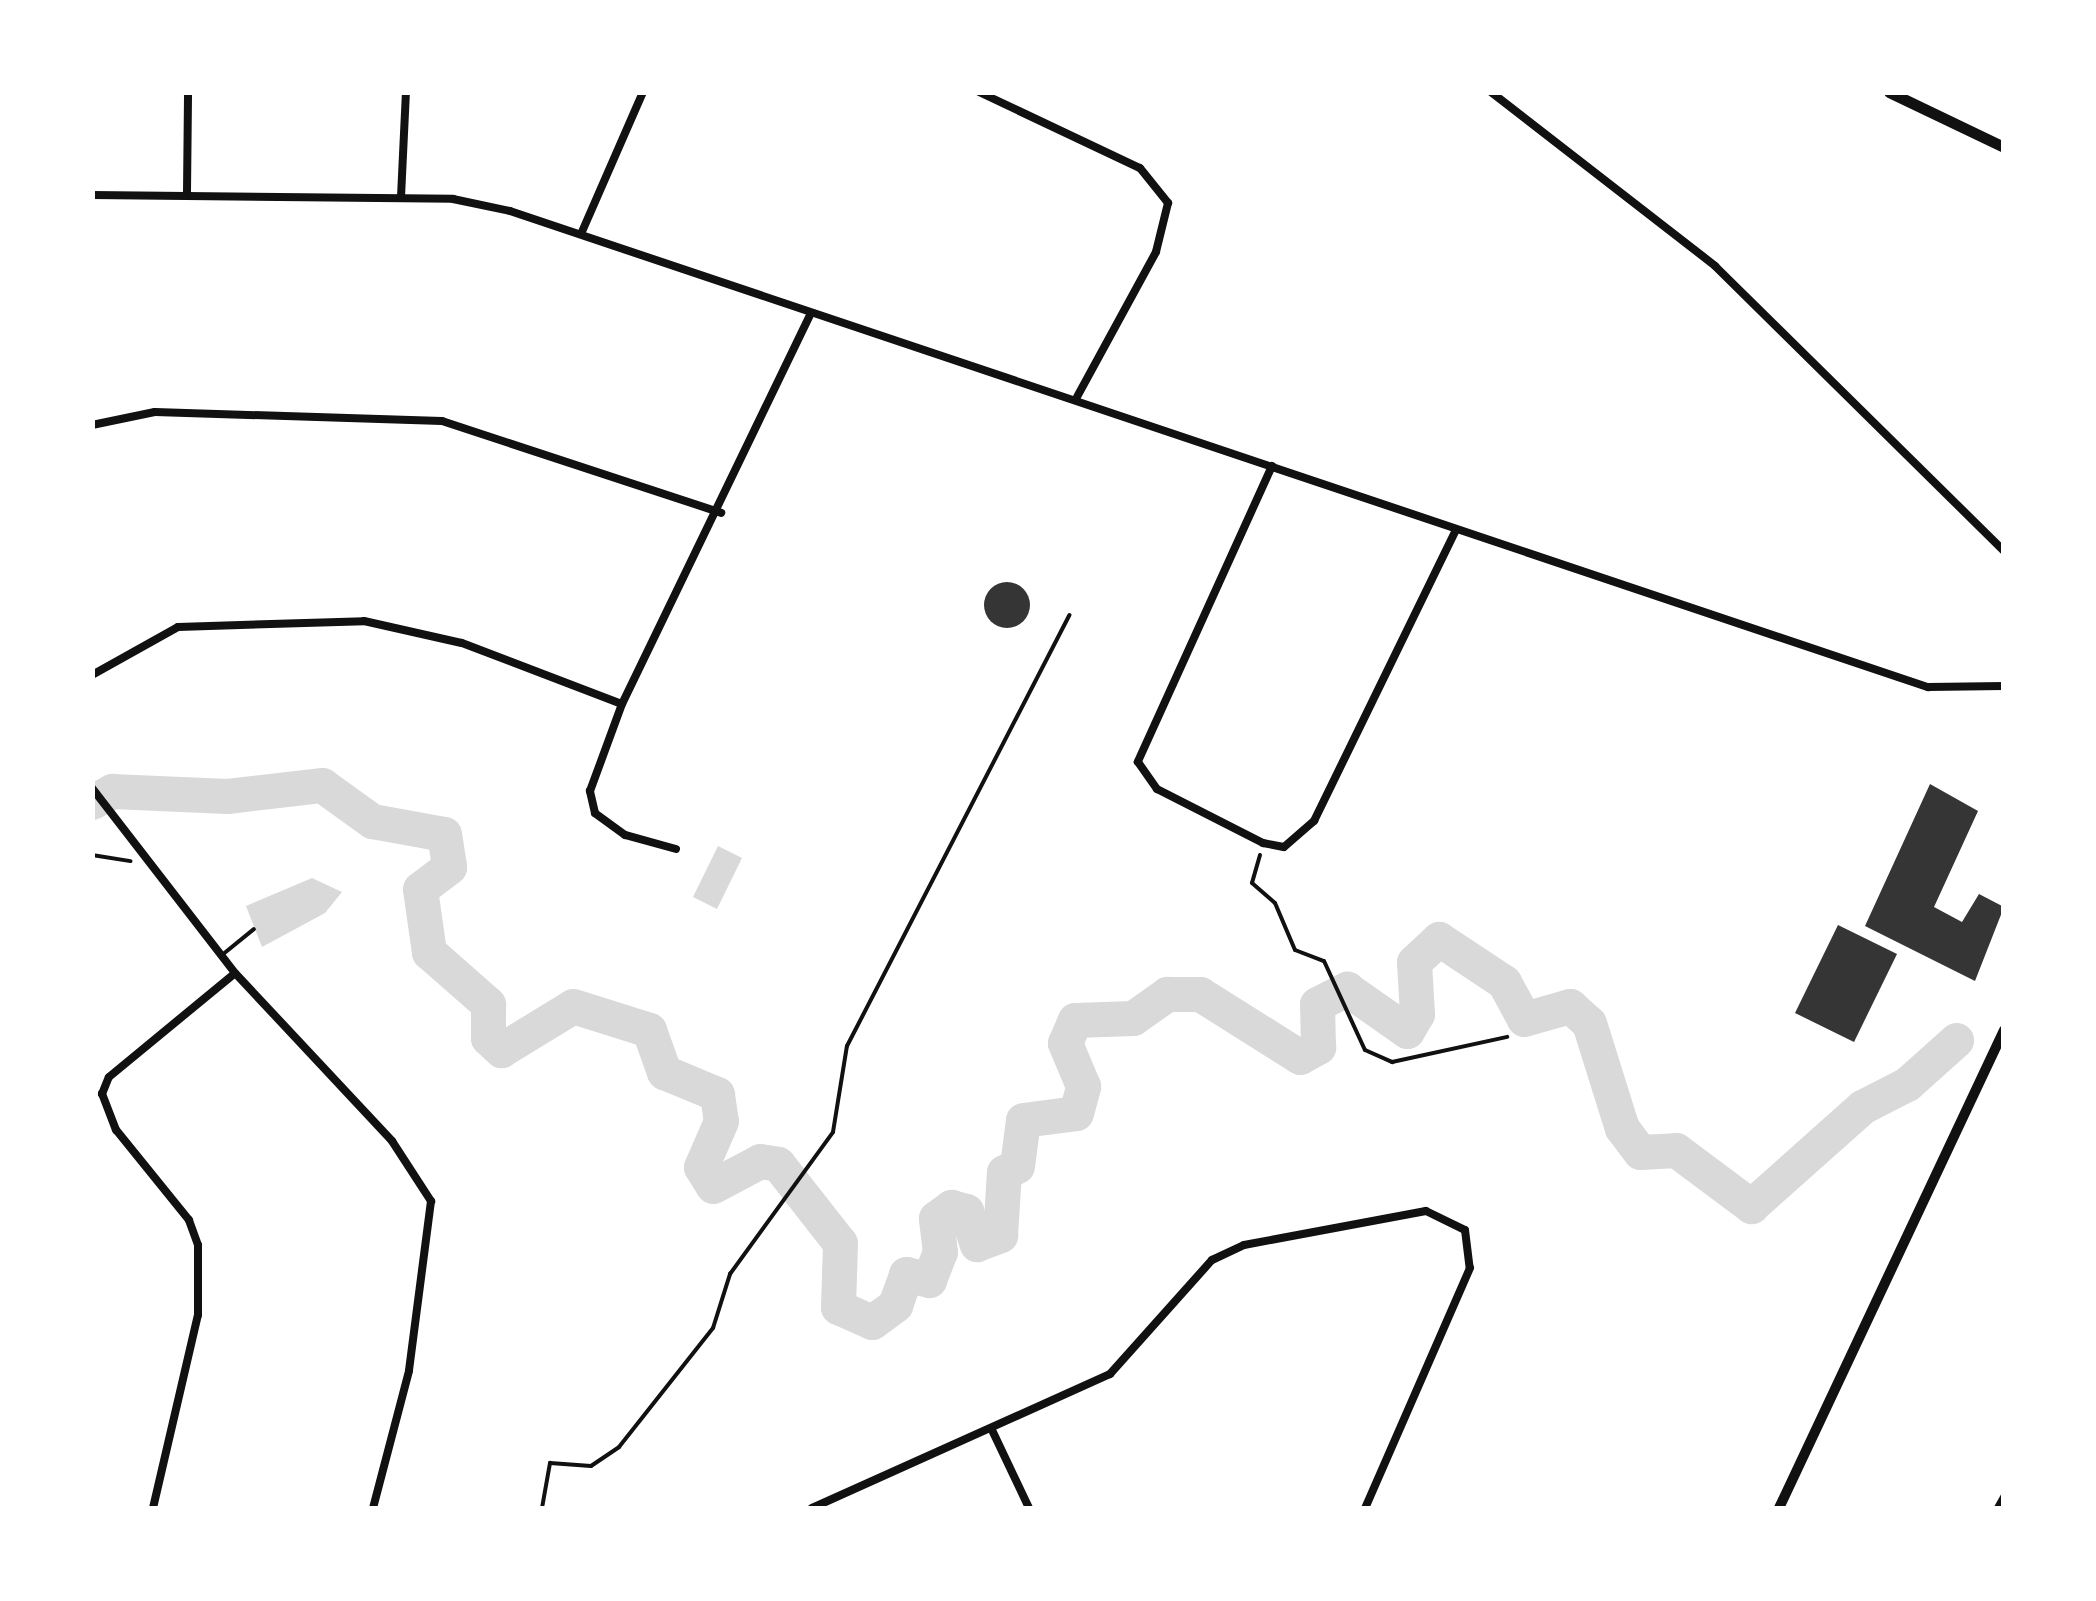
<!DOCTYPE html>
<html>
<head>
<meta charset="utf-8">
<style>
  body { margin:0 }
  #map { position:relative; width:2096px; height:1601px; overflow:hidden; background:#fff; font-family:"Titillium Web",sans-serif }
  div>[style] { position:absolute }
  .water>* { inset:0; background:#d9d9d9 }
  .river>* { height:35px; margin:-17.5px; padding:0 17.5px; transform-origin:17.5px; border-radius:17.5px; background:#d9d9d9 }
  .building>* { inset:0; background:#353535 }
  .round { border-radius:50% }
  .path>* { height:4px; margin:-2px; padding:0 2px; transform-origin:2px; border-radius:2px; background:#111 }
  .service>* { height:4px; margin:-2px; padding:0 2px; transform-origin:2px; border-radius:2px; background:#111 }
  .minor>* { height:8px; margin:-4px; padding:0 4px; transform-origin:4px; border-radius:4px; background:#111 }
  .tertiary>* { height:10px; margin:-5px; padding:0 5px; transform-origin:5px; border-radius:5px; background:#111 }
  .secondary>* { height:11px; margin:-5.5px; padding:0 5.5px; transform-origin:5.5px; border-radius:5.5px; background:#111 }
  span { translate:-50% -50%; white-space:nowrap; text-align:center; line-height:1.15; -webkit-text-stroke:10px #fff; paint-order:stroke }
  .frame { position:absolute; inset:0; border:95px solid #fff; pointer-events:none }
</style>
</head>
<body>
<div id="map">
  <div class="water">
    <div style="clip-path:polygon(718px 846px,742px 858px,717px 909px,693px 897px)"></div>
    <div style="clip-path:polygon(312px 878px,342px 892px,325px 913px,262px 947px,246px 906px)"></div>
  </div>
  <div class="river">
    <div style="left:92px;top:802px;width:23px;rotate:-29deg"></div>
    <div style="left:112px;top:791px;width:115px;rotate:2.5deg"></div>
    <div style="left:227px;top:796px;width:96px;rotate:-6.6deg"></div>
    <div style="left:322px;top:785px;width:62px;rotate:35.8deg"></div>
    <div style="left:372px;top:821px;width:73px;rotate:10.2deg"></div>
    <div style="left:444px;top:834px;width:33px;rotate:81deg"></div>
    <div style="left:449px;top:867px;width:36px;rotate:143deg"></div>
    <div style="left:420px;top:889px;width:64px;rotate:81.9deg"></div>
    <div style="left:429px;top:952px;width:79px;rotate:41.4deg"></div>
    <div style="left:488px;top:1004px;width:34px;rotate:90deg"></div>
    <div style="left:488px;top:1038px;width:18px;rotate:43deg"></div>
    <div style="left:501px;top:1050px;width:84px;rotate:-31.4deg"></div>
    <div style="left:573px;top:1006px;width:80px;rotate:17.5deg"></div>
    <div style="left:649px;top:1030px;width:45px;rotate:70.3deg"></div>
    <div style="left:664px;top:1072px;width:57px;rotate:22.5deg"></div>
    <div style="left:717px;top:1094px;width:27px;rotate:82deg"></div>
    <div style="left:721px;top:1121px;width:50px;rotate:113.5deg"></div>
    <div style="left:701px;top:1167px;width:22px;rotate:58deg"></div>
    <div style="left:713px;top:1186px;width:53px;rotate:-28deg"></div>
    <div style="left:760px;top:1161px;width:18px;rotate:9deg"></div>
    <div style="left:778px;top:1164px;width:100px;rotate:51.9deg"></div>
    <div style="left:840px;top:1243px;width:64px;rotate:91.8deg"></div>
    <div style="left:838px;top:1307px;width:37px;rotate:24deg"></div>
    <div style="left:872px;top:1322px;width:29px;rotate:-36deg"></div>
    <div style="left:895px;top:1305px;width:33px;rotate:-70deg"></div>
    <div style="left:906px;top:1274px;width:24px;rotate:15deg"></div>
    <div style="left:929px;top:1280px;width:30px;rotate:-69deg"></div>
    <div style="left:940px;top:1252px;width:34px;rotate:-97deg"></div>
    <div style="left:936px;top:1218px;width:19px;rotate:-36deg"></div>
    <div style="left:951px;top:1207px;width:16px;rotate:15deg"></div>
    <div style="left:966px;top:1211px;width:35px;rotate:72deg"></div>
    <div style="left:977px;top:1244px;width:25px;rotate:-21deg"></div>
    <div style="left:1000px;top:1235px;width:63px;rotate:-86.4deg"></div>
    <div style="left:1004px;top:1172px;width:14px;rotate:-25deg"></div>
    <div style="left:1017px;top:1166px;width:46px;rotate:-82.6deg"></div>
    <div style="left:1023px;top:1120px;width:53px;rotate:-7.5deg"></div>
    <div style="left:1076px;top:1113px;width:28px;rotate:-75deg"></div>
    <div style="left:1083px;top:1086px;width:47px;rotate:-112.7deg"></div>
    <div style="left:1065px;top:1043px;width:25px;rotate:-67deg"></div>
    <div style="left:1075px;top:1020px;width:58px;rotate:-2deg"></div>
    <div style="left:1133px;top:1018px;width:42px;rotate:-35.2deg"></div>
    <div style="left:1167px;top:994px;width:33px"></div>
    <div style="left:1200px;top:994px;width:118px;rotate:32.2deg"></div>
    <div style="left:1300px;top:1057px;width:21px;rotate:-29deg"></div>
    <div style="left:1318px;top:1047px;width:43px;rotate:-91.3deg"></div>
    <div style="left:1317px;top:1004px;width:34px;rotate:-27deg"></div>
    <div style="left:1347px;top:989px;width:73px;rotate:35deg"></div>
    <div style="left:1407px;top:1031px;width:20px;rotate:-60deg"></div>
    <div style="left:1417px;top:1014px;width:52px;rotate:-93.3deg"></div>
    <div style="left:1414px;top:962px;width:34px;rotate:-43deg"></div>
    <div style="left:1439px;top:939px;width:78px;rotate:33.5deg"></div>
    <div style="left:1504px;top:982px;width:42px;rotate:61.6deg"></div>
    <div style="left:1524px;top:1019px;width:48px;rotate:-15.8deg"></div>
    <div style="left:1570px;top:1006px;width:25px;rotate:42deg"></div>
    <div style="left:1589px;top:1023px;width:110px;rotate:72.6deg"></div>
    <div style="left:1622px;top:1128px;width:30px;rotate:53deg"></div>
    <div style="left:1640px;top:1152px;width:36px;rotate:-3deg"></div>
    <div style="left:1676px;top:1150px;width:94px;rotate:36.7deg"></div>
    <div style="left:1751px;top:1206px;width:149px;rotate:-41.7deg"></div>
    <div style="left:1862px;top:1107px;width:51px;rotate:-27.1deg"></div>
    <div style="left:1907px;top:1084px;width:66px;rotate:-41.9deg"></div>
  </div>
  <div class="building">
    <div class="round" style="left:984px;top:582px;width:46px;height:46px"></div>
    <div style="clip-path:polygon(1930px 784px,1978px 811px,1934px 907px,1962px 922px,1979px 894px,2004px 907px,1975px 981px,1865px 926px)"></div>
    <div style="clip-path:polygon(1838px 925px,1897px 954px,1854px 1042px,1795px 1013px)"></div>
  </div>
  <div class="path">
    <div style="left:92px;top:855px;width:39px;rotate:9deg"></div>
    <div style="left:1260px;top:855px;width:29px;rotate:106deg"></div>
    <div style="left:1252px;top:883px;width:30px;rotate:41deg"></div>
    <div style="left:1275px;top:903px;width:51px;rotate:66.9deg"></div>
    <div style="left:1295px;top:950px;width:31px;rotate:21deg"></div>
    <div style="left:1324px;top:961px;width:98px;rotate:65.3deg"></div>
    <div style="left:1365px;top:1050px;width:30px;rotate:24deg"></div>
    <div style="left:1392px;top:1062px;width:118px;rotate:-12.3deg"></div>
    <div style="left:542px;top:1508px;width:46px;rotate:-79.9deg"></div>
    <div style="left:550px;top:1463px;width:41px;rotate:4.2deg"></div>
    <div style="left:591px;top:1466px;width:34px;rotate:-34deg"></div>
    <div style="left:619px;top:1447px;width:152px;rotate:-51.7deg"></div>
    <div style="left:713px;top:1328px;width:57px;rotate:-72.5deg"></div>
    <div style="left:730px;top:1274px;width:175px;rotate:-54deg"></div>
    <div style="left:833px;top:1132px;width:87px;rotate:-80.8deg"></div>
    <div style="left:847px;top:1046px;width:485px;rotate:-62.7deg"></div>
  </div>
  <div class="service">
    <div style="left:222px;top:955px;width:41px;rotate:-39.1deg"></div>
  </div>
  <div class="minor">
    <div style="left:979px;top:92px;width:178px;rotate:25.3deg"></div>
    <div style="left:1140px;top:168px;width:45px;rotate:51.3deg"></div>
    <div style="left:1168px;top:203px;width:50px;rotate:103.8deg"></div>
    <div style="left:1156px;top:252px;width:165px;rotate:118.6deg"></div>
    <div style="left:1491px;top:92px;width:284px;rotate:37.8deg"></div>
    <div style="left:1715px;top:266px;width:406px;rotate:44.6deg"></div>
    <div style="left:187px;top:192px;width:100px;rotate:-89.4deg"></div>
    <div style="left:92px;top:195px;width:361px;rotate:0.6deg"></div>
    <div style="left:453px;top:199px;width:58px;rotate:11.9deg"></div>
    <div style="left:510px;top:211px;width:1496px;rotate:18.56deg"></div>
    <div style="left:1928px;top:687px;width:76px;rotate:-0.8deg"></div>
    <div style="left:401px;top:197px;width:105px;rotate:-87.3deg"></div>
    <div style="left:581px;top:234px;width:155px;rotate:-66.4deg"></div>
    <div style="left:92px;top:425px;width:64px;rotate:-11.7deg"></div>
    <div style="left:155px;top:412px;width:287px;rotate:1.8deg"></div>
    <div style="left:442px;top:421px;width:294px;rotate:18.2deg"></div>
    <div style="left:1272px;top:466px;width:325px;rotate:114.4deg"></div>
    <div style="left:1138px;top:762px;width:33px;rotate:55deg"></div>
    <div style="left:1157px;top:789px;width:119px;rotate:27deg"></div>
    <div style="left:1263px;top:843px;width:21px;rotate:11deg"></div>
    <div style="left:1284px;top:847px;width:40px;rotate:-41deg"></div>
    <div style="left:1314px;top:821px;width:324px;rotate:-64deg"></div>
    <div style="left:92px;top:675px;width:98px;rotate:-29.2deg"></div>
    <div style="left:178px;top:627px;width:186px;rotate:-1.8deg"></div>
    <div style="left:364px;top:621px;width:100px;rotate:12.7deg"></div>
    <div style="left:462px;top:643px;width:171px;rotate:20.9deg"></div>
    <div style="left:92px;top:788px;width:234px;rotate:52.3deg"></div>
    <div style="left:235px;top:973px;width:230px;rotate:46.9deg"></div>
    <div style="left:392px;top:1141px;width:72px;rotate:57deg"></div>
    <div style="left:431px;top:1201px;width:171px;rotate:97.4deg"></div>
    <div style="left:409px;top:1371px;width:142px;rotate:104.7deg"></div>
    <div style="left:676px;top:849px;width:53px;rotate:-164.6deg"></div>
    <div style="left:625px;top:835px;width:37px;rotate:-144deg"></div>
    <div style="left:595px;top:813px;width:23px;rotate:-103deg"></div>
    <div style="left:590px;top:791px;width:93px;rotate:-69.8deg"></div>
    <div style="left:622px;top:704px;width:432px;rotate:-64.2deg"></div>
    <div style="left:992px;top:1430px;width:86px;rotate:64.6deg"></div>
    <div style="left:153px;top:1508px;width:198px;rotate:-76.9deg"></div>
    <div style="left:198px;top:1315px;width:70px;rotate:-90deg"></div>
    <div style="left:198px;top:1245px;width:27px;rotate:-110deg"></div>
    <div style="left:189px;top:1220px;width:116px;rotate:-129deg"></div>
    <div style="left:116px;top:1130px;width:39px;rotate:-111deg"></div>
    <div style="left:102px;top:1094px;width:18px;rotate:-68deg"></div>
    <div style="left:109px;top:1077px;width:163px;rotate:-39.5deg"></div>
    <div style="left:812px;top:1508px;width:327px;rotate:-24.2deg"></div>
    <div style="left:1110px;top:1374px;width:153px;rotate:-48.2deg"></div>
    <div style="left:1212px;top:1260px;width:35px;rotate:-25deg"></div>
    <div style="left:1244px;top:1245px;width:185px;rotate:-10.6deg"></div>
    <div style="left:1426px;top:1211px;width:43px;rotate:26deg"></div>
    <div style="left:1465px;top:1230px;width:38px;rotate:83deg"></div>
    <div style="left:1470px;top:1268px;width:262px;rotate:113.6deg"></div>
    <div style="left:1998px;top:1508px;width:13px;rotate:-61deg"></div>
  </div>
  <div class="tertiary">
    <div style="left:1779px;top:1508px;width:528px;rotate:-64.79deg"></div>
  </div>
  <div class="secondary">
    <div style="left:1889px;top:92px;width:127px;rotate:25.6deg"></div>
  </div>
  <div class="frame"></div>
</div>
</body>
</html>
